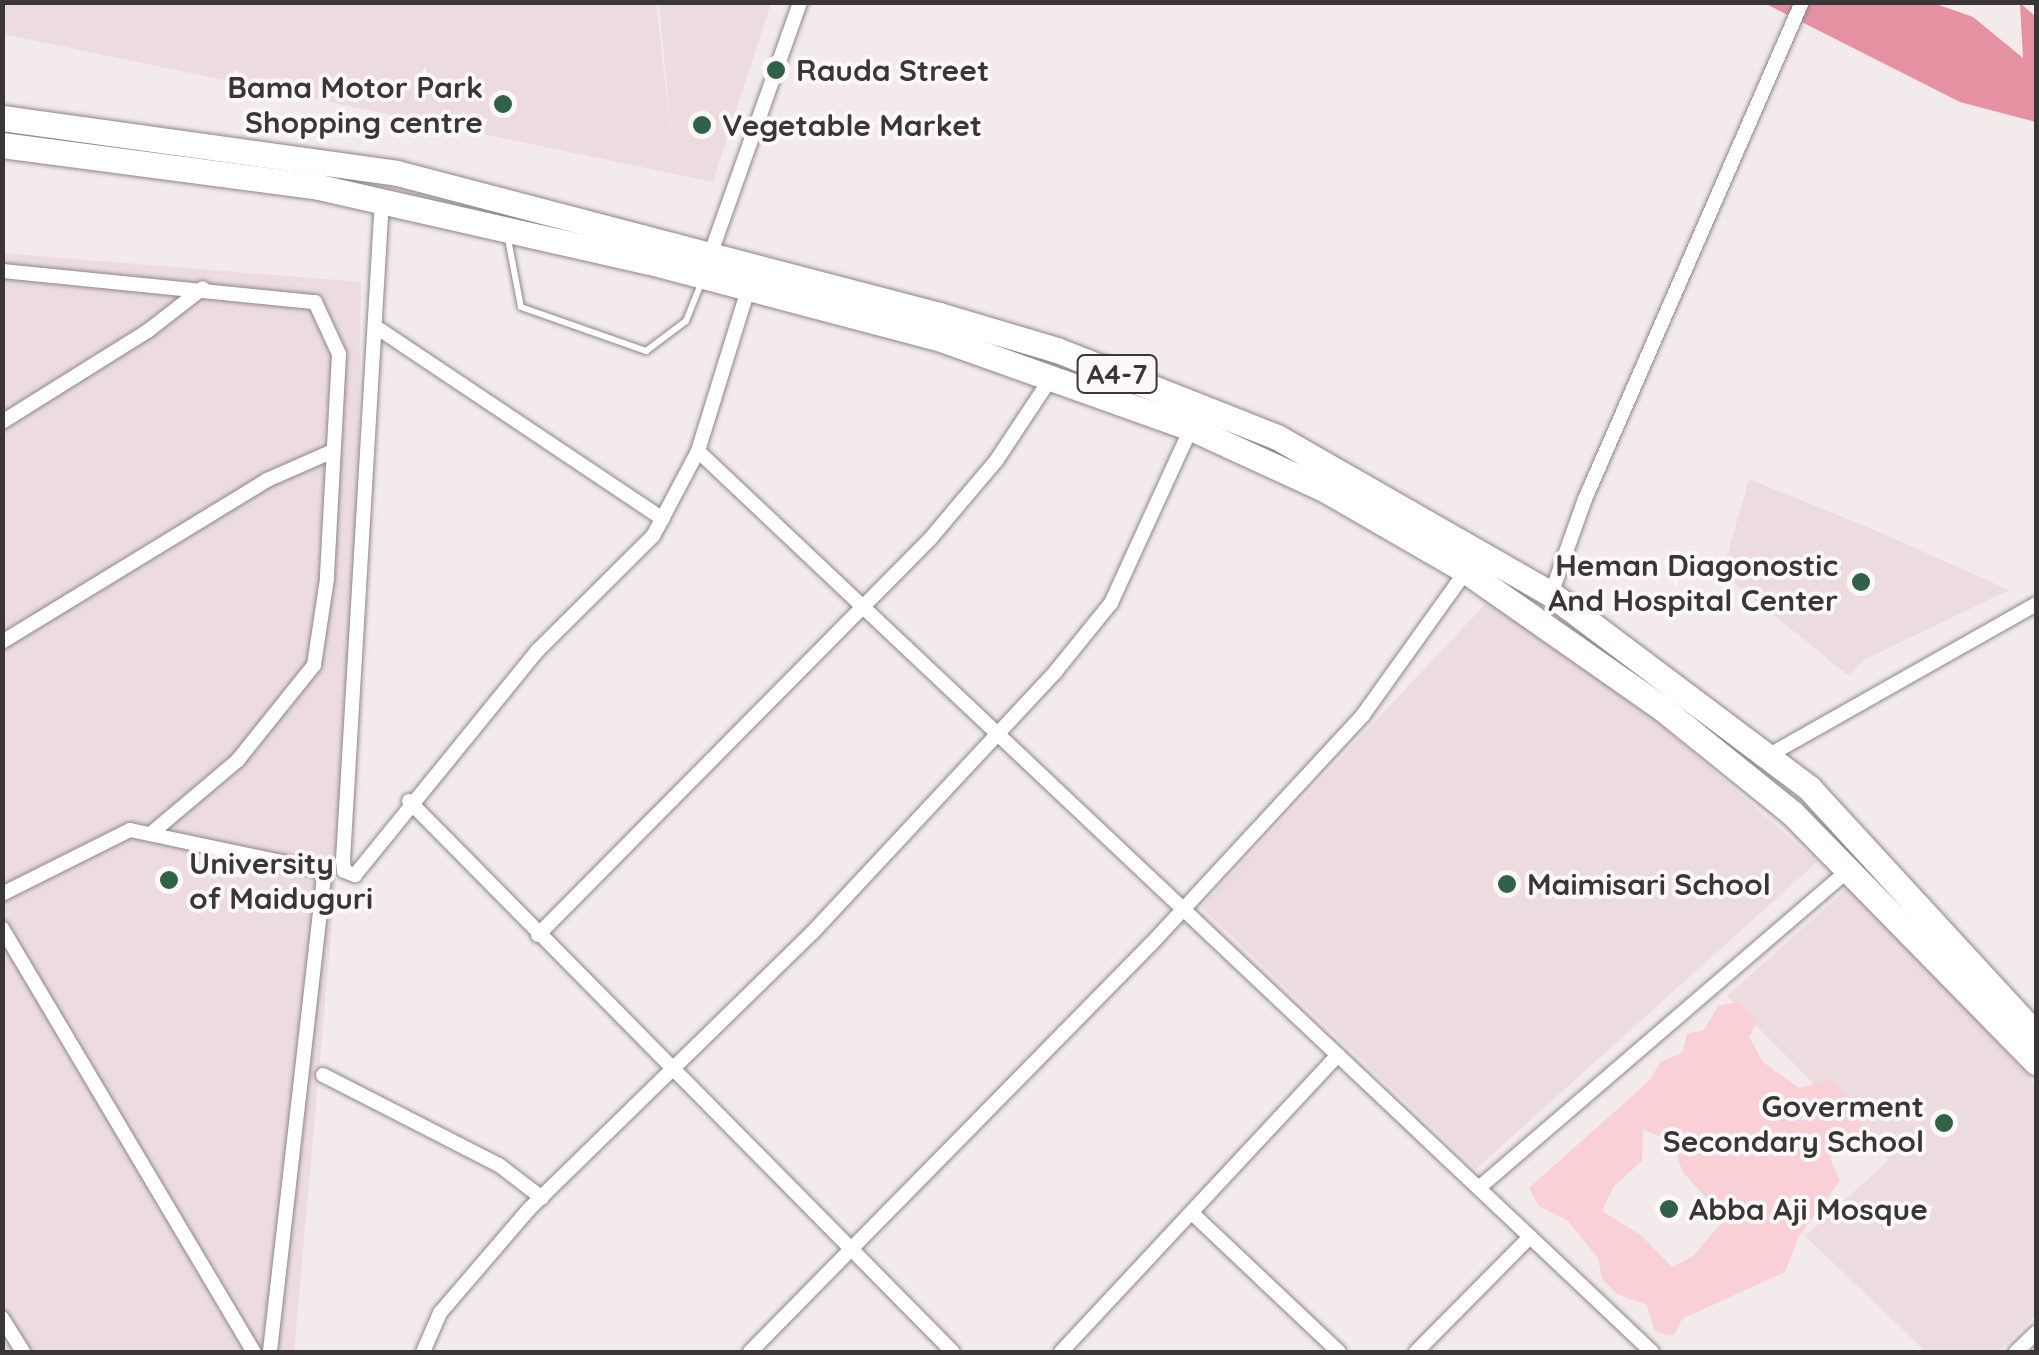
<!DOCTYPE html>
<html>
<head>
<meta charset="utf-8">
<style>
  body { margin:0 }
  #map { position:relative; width:2039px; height:1355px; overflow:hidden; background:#f3eaeb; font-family:Quicksand,sans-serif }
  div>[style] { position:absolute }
  .built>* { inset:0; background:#eddcdf }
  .green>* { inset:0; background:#f9d0d6 }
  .water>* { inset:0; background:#e691a2 }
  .roads { filter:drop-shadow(0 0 2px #8e8687) drop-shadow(0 0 2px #8e8687) }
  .lane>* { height:6px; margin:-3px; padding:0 3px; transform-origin:3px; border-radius:3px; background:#fff }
  .street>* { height:14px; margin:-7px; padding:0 7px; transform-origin:7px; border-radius:7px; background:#fff }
  .highway>* { height:25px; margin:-12.5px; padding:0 12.5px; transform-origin:12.5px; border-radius:12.5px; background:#fff }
  .dots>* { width:28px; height:28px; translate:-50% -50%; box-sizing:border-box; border:5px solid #fef8f9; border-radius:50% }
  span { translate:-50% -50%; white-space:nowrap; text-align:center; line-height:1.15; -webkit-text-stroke:8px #fef8f9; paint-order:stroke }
  .shield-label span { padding:2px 8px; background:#fef8f9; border:2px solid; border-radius:8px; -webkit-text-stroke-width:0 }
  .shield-label { font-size:28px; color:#3a3637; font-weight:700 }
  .poi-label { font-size:30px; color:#3a3637; font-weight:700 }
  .left { translate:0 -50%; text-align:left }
  .right { translate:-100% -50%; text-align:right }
  .frame { position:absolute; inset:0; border:5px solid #3a3637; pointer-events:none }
</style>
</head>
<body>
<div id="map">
  <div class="built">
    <div style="clip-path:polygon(3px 2px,656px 3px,671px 132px,659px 3px,771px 3px,713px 182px,3px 34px)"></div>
    <div style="clip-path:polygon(2px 253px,361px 282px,354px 677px,294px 1352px,3px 1352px)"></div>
    <div style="clip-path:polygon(1749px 479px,1879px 532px,2009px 590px,1864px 660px,1849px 676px,1722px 573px)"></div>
    <div style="clip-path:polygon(1490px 599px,1664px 727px,1817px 862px,1476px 1169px,1201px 907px)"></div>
    <div style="clip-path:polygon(1853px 883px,2036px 1085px,2036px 1315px,1998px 1352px,1926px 1352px,1805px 1236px,1889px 1160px,1727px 996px)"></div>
  </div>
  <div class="green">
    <div style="clip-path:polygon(evenodd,1737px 1002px,1757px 1021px,1749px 1037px,1763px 1062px,1799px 1088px,1831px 1080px,1861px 1113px,1865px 1138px,1830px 1158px,1840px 1181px,1799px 1236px,1785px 1272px,1682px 1319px,1674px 1335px,1666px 1335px,1654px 1330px,1647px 1305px,1617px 1294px,1602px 1279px,1598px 1258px,1567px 1220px,1539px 1206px,1529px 1188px,1650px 1080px,1660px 1062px,1682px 1053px,1687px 1034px,1704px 1030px,1718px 1006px,1737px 1002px,1643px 1130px,1673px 1141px,1682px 1171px,1725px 1219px,1693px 1256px,1672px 1267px,1642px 1236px,1602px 1211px,1614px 1186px,1642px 1161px,1643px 1130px)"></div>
  </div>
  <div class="water">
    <div style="clip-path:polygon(1764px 3px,1933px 3px,1973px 17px,2023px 58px,2020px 3px,2036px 17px,2036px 122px,1960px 102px)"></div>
  </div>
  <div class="roads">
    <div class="lane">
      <div style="left:508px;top:239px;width:69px;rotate:79.2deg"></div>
      <div style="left:521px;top:307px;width:133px;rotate:19.4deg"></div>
      <div style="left:646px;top:351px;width:50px;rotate:-36.9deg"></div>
      <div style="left:686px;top:321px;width:43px;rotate:-68.2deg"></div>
    </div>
    <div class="street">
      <div style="left:382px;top:199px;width:662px;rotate:93.38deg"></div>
      <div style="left:343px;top:860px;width:11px;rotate:85deg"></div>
      <div style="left:344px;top:871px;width:12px;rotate:20deg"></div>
      <div style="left:355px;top:875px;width:289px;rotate:-50.9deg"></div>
      <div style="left:537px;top:651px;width:163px;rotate:-44.8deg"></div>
      <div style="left:653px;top:536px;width:96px;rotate:-62.1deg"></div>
      <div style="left:698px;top:451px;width:173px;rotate:-72.8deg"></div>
      <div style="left:708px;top:261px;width:275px;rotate:-70.4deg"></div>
      <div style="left:2px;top:271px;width:315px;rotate:5.7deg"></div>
      <div style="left:315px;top:302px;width:57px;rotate:65.2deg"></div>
      <div style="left:339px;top:354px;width:225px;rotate:93.1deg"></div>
      <div style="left:327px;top:579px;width:87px;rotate:98.6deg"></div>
      <div style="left:314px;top:665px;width:122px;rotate:128.7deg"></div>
      <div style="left:238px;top:760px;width:110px;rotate:139.8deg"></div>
      <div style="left:376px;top:327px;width:345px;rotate:33.8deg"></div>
      <div style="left:2px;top:422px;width:173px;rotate:-32deg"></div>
      <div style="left:149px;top:330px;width:68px;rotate:-37.9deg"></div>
      <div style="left:698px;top:451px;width:1312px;rotate:43.36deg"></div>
      <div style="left:1551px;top:594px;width:101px;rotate:-70.3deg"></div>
      <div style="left:1585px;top:499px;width:542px;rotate:-66.41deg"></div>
      <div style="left:2px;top:642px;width:311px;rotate:-31.4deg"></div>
      <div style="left:267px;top:480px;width:72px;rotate:-23.7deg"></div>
      <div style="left:1766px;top:757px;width:310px;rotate:-29.5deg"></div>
      <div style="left:409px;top:801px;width:774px;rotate:45.37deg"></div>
      <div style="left:2px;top:894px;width:143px;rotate:-26.6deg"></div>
      <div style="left:130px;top:830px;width:193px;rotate:11.9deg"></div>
      <div style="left:319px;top:870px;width:9px;rotate:54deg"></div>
      <div style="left:324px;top:877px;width:478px;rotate:96.5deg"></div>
      <div style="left:2px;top:928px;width:493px;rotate:59.3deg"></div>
      <div style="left:538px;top:935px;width:557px;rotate:-45.29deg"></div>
      <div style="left:930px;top:539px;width:102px;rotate:-49.8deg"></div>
      <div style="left:996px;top:461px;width:103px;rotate:-56.5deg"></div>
      <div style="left:323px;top:1075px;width:198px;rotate:27.1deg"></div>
      <div style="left:499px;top:1165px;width:54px;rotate:37.5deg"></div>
      <div style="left:1480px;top:1187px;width:486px;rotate:-40.7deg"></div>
      <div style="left:1193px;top:1214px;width:201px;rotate:43.4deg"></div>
      <div style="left:2px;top:1318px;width:40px;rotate:58deg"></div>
      <div style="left:423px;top:1352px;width:43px;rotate:-66.4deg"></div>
      <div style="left:440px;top:1313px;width:137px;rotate:-49.4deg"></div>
      <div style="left:529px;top:1209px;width:395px;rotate:-44.3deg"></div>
      <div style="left:812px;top:933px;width:358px;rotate:-47deg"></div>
      <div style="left:1056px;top:671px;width:87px;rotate:-51deg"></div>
      <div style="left:1111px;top:603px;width:192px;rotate:-65.4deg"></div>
      <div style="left:750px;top:1352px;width:572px;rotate:-45.5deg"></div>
      <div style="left:1151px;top:944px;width:312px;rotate:-47.2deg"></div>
      <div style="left:1363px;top:715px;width:177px;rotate:-54.4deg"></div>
      <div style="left:1061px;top:1352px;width:406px;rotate:-47deg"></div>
      <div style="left:1416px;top:1352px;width:162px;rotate:-45.3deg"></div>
      <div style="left:2016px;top:1352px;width:28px;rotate:-44deg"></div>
    </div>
    <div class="highway">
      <div style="left:2px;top:118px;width:399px;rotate:7.9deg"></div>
      <div style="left:397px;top:173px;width:560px;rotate:14.68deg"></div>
      <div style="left:939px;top:315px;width:123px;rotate:16.5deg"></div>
      <div style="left:1057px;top:350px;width:237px;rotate:21.6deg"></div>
      <div style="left:1277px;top:437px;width:316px;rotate:29.8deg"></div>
      <div style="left:1551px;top:594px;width:323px;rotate:36.9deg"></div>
      <div style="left:1809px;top:788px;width:335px;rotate:47.4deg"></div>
      <div style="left:2px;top:145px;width:320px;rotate:7.5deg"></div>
      <div style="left:319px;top:187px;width:339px;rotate:12.8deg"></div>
      <div style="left:650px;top:262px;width:301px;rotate:14.8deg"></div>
      <div style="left:941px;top:339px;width:265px;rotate:19.6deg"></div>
      <div style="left:1191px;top:428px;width:146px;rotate:24.6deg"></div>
      <div style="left:1324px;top:489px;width:164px;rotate:30deg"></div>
      <div style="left:1466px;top:571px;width:239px;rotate:35deg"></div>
      <div style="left:1662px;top:708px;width:167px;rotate:38.9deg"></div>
      <div style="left:1792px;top:813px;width:349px;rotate:45.6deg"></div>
    </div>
  </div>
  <div class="dots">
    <div style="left:776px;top:70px;background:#2f6246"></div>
    <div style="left:503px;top:104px;background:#2f6246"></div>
    <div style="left:702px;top:125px;background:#2f6246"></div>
    <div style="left:1861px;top:582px;background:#2f6246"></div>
    <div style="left:169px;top:880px;background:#2f6246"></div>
    <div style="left:1507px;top:884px;background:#2f6246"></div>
    <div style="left:1944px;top:1123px;background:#2f6246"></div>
    <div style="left:1669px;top:1209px;background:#2f6246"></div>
  </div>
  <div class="shield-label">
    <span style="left:1117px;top:374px">A4-7</span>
  </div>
  <div class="poi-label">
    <span class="left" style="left:796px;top:70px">Rauda Street</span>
    <span class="right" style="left:483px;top:104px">Bama Motor Park<br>Shopping centre</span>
    <span class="left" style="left:722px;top:125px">Vegetable Market</span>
    <span class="right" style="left:1838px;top:582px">Heman Diagonostic<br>And Hospital Center</span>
    <span class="left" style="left:189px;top:880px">University<br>of Maiduguri</span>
    <span class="left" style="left:1527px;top:884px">Maimisari School</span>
    <span class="right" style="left:1924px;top:1123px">Goverment<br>Secondary School</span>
    <span class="left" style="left:1689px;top:1209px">Abba Aji Mosque</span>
  </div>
  <div class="frame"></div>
</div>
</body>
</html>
